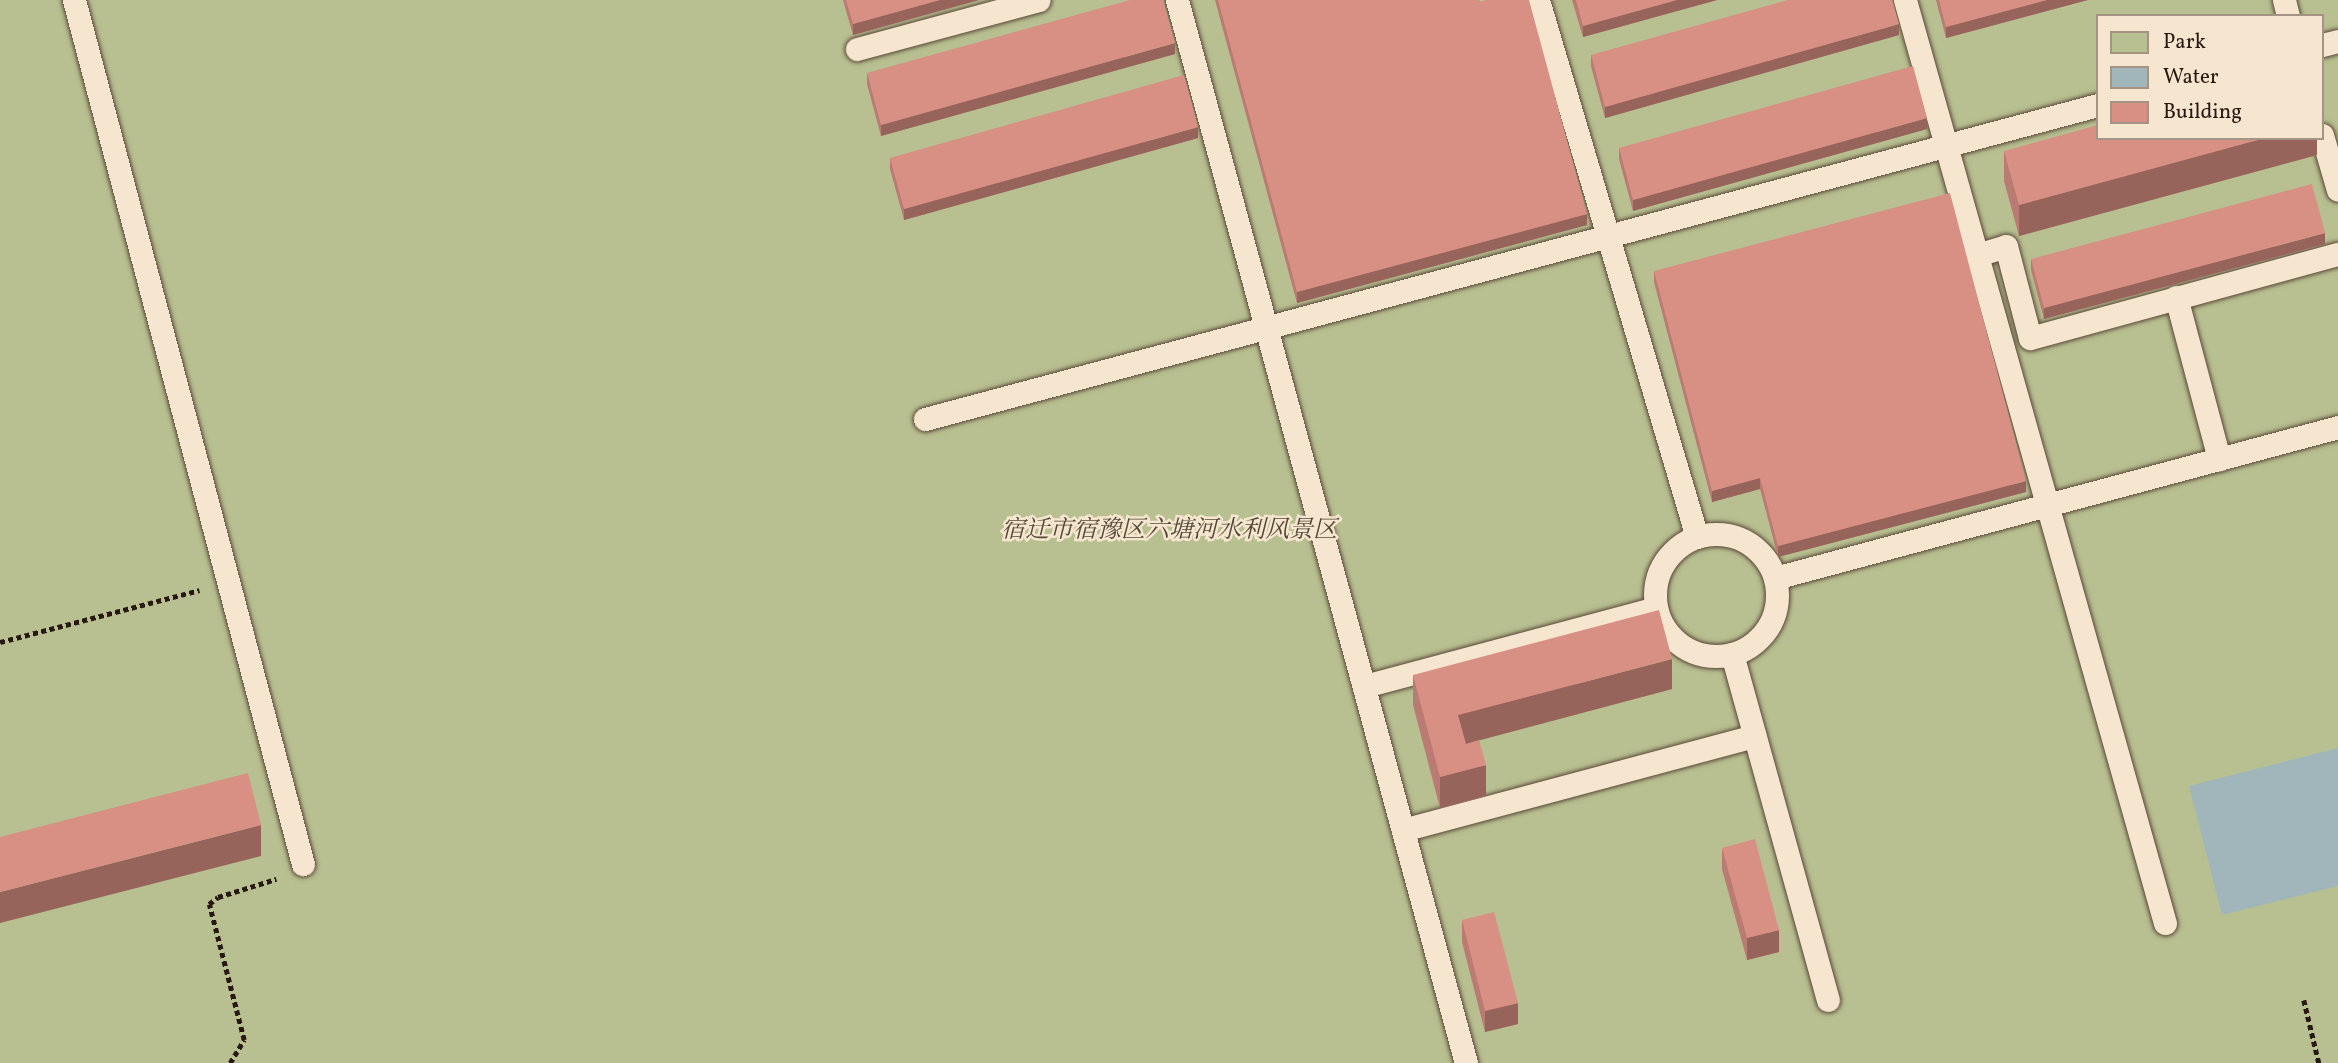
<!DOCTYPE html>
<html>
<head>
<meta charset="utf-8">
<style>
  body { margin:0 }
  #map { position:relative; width:2338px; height:1063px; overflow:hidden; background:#f1d8b7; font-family:Vollkorn,"Noto Serif SC",serif }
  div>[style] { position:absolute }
  .green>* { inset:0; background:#b8bf90 }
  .water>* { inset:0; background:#a1b6bb }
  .path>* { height:4.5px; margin-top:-2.25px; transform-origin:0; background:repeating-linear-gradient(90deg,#271811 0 5px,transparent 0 8.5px) }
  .roads { filter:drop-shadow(0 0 2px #5a483a) drop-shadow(0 0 2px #5a483a) }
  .service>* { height:23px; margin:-11.5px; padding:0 11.5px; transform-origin:11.5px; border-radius:11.5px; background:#f6e6d0 }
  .service>.ring { margin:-11.5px; padding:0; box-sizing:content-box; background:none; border:23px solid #f6e6d0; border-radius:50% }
  .wall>* { inset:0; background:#ba7b72 }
  .shaded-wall>* { inset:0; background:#97645c }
  .building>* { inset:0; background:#d88f84 }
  span { translate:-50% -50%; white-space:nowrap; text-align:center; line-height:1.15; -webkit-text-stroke:5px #f6e6d0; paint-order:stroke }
  .park-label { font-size:24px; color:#524a37; font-style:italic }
  .legend { position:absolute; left:2096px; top:14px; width:228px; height:126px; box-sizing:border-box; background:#f6e6d0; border:2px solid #a39484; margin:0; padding:9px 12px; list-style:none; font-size:21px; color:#271811 }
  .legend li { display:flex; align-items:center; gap:14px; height:35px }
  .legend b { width:35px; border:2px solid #a39484 }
</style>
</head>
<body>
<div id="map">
  <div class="green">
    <div style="clip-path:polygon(evenodd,0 0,2338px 0,2338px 1063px,0 1063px,0 0,2098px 16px,2322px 16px,2322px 138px,2098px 138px,2098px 16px)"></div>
  </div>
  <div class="water">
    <div style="clip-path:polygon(2338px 748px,2338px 886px,2222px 915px,2189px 786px)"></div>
  </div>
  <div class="path">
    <div style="left:0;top:642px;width:206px;rotate:-14.6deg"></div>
    <div style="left:2304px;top:1000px;width:65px;rotate:76.6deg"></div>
    <div style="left:230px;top:1063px;width:27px;rotate:-59deg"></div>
    <div style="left:244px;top:1040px;width:140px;rotate:-104.4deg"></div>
    <div style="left:209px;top:904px;width:11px;rotate:-38deg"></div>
    <div style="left:218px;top:897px;width:61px;rotate:-17.2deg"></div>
  </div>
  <div class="roads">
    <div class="service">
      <div style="left:74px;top:0;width:894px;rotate:75.16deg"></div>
      <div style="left:1177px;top:0;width:1102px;rotate:74.79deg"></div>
      <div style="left:1538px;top:0;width:560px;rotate:73.51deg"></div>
      <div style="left:1905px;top:0;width:959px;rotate:74.27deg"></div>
      <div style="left:2284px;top:0;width:16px;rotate:76deg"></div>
      <div style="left:2322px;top:45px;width:16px;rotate:-14deg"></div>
      <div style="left:857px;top:49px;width:188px;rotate:-15.1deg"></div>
      <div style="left:2322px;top:135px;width:57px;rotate:73.8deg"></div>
      <div style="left:1977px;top:255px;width:30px;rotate:-17deg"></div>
      <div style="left:2006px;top:246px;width:95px;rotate:75.4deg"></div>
      <div style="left:2030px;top:338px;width:319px;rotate:-15.3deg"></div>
      <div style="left:2176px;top:297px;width:168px;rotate:75.1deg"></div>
      <div style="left:925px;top:419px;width:1214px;rotate:-14.99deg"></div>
      <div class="ring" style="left:1655px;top:534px;width:99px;height:99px"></div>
      <div style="left:1775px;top:578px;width:583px;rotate:-15.01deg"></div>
      <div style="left:1732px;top:654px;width:359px;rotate:74.5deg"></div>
      <div style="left:1365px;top:686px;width:301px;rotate:-15deg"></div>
      <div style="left:1403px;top:830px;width:364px;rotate:-15deg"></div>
    </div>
  </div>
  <div class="wall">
    <div style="clip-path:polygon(843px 0,979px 0,853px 35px)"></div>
    <div style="clip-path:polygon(1215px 0,1479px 0,1587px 225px,1297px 303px)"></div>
    <div style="clip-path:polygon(1572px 0,1717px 0,1583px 37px)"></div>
    <div style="clip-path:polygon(1936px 0,2088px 0,1946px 38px)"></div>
    <div style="clip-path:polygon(1899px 35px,1605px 118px,1591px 66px,1591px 55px)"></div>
    <div style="clip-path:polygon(1175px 54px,881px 136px,867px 84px,867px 73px)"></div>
    <div style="clip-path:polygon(1927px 129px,1633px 211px,1619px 159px,1619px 148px)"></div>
    <div style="clip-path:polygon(1198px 138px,904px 220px,890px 169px,890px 158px)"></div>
    <div style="clip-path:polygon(2317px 138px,2317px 155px,2019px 236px,2004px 181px,2004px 151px)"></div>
    <div style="clip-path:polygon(2325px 244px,2044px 319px,2031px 270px,2031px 259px)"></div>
    <div style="clip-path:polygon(1654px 271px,2026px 492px,1778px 557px,1760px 489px,1712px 502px,1654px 282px)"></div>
    <div style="clip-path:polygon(1413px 675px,1672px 689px,1479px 740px,1486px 796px,1440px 808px,1413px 705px)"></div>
    <div style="clip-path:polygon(1722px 848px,1779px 952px,1747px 960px,1722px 869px)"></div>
    <div style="clip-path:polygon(1462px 920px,1518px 1024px,1485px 1032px,1462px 942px)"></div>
  </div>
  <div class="shaded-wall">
    <div style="clip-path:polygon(940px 0,979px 0,853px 35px,853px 24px)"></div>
    <div style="clip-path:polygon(1677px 0,1717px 0,1583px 37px,1583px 26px)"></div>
    <div style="clip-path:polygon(2047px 0,2088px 0,1946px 38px,1946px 27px)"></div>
    <div style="clip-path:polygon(1899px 24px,1899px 35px,1605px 118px,1605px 107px)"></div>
    <div style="clip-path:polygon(1175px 43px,1175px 54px,881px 136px,881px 125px)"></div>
    <div style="clip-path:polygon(1927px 118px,1927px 129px,1633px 211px,1633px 200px)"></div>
    <div style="clip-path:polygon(1198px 127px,1198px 138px,904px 220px,904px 209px)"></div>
    <div style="clip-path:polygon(2265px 138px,2317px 138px,2317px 155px,2019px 236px,2019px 205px)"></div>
    <div style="clip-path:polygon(1587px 214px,1587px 225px,1297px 303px,1297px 292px)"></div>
    <div style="clip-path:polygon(2325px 233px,2325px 244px,2044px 319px,2044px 308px)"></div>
    <div style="clip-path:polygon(1760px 478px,1760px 489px,1712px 502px,1712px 491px)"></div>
    <div style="clip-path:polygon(2026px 481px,2026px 492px,1778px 557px,1778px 546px)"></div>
    <div style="clip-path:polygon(1672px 659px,1672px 689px,1458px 746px,1458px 715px)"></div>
    <div style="clip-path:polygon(1486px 765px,1486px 796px,1440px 808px,1440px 777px)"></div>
    <div style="clip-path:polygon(261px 825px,261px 856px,0 923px,0 892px)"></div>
    <div style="clip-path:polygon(1779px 930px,1779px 952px,1747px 960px,1747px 938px)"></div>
    <div style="clip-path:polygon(1518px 1003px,1518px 1024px,1485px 1032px,1485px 1011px)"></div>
  </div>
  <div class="building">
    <div style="clip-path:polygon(846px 0,940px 0,853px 24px)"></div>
    <div style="clip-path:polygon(1130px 0,1163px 0,1175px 43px,881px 125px,867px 73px)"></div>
    <div style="clip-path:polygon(1218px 0,1479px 0,1479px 2px,1486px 0,1529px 0,1587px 214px,1297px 292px)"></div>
    <div style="clip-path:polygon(1576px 0,1677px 0,1583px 26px)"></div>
    <div style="clip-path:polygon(1788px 0,1892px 0,1899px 24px,1605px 107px,1591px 55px)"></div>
    <div style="clip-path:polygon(1939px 0,2047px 0,1946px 27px)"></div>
    <div style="clip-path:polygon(1913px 66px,1927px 118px,1633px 200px,1619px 148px)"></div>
    <div style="clip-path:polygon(1184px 75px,1198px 127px,904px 209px,890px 158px)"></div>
    <div style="clip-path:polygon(2098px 125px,2098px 138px,2265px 138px,2019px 205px,2004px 151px)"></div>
    <div style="clip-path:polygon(2312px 184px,2325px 233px,2044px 308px,2031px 259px)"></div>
    <div style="clip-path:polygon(1950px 193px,2026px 481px,1778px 546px,1760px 478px,1712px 491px,1654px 271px)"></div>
    <div style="clip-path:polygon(1659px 610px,1672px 659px,1458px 715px,1466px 744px,1479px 740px,1486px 765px,1440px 777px,1413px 675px)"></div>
    <div style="clip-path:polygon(248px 773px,261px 825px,0 892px,0 837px)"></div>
    <div style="clip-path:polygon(1755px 839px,1779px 930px,1747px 938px,1722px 848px)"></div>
    <div style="clip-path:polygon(1494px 912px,1518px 1003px,1485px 1011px,1462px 920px)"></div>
  </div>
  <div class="park-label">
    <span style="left:1169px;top:532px">宿迁市宿豫区六塘河水利风景区</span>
  </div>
  <ul class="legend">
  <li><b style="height:19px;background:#b8bf90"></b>Park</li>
  <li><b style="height:19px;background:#a1b6bb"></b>Water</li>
  <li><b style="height:19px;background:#d88f84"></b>Building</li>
  </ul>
</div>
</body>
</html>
